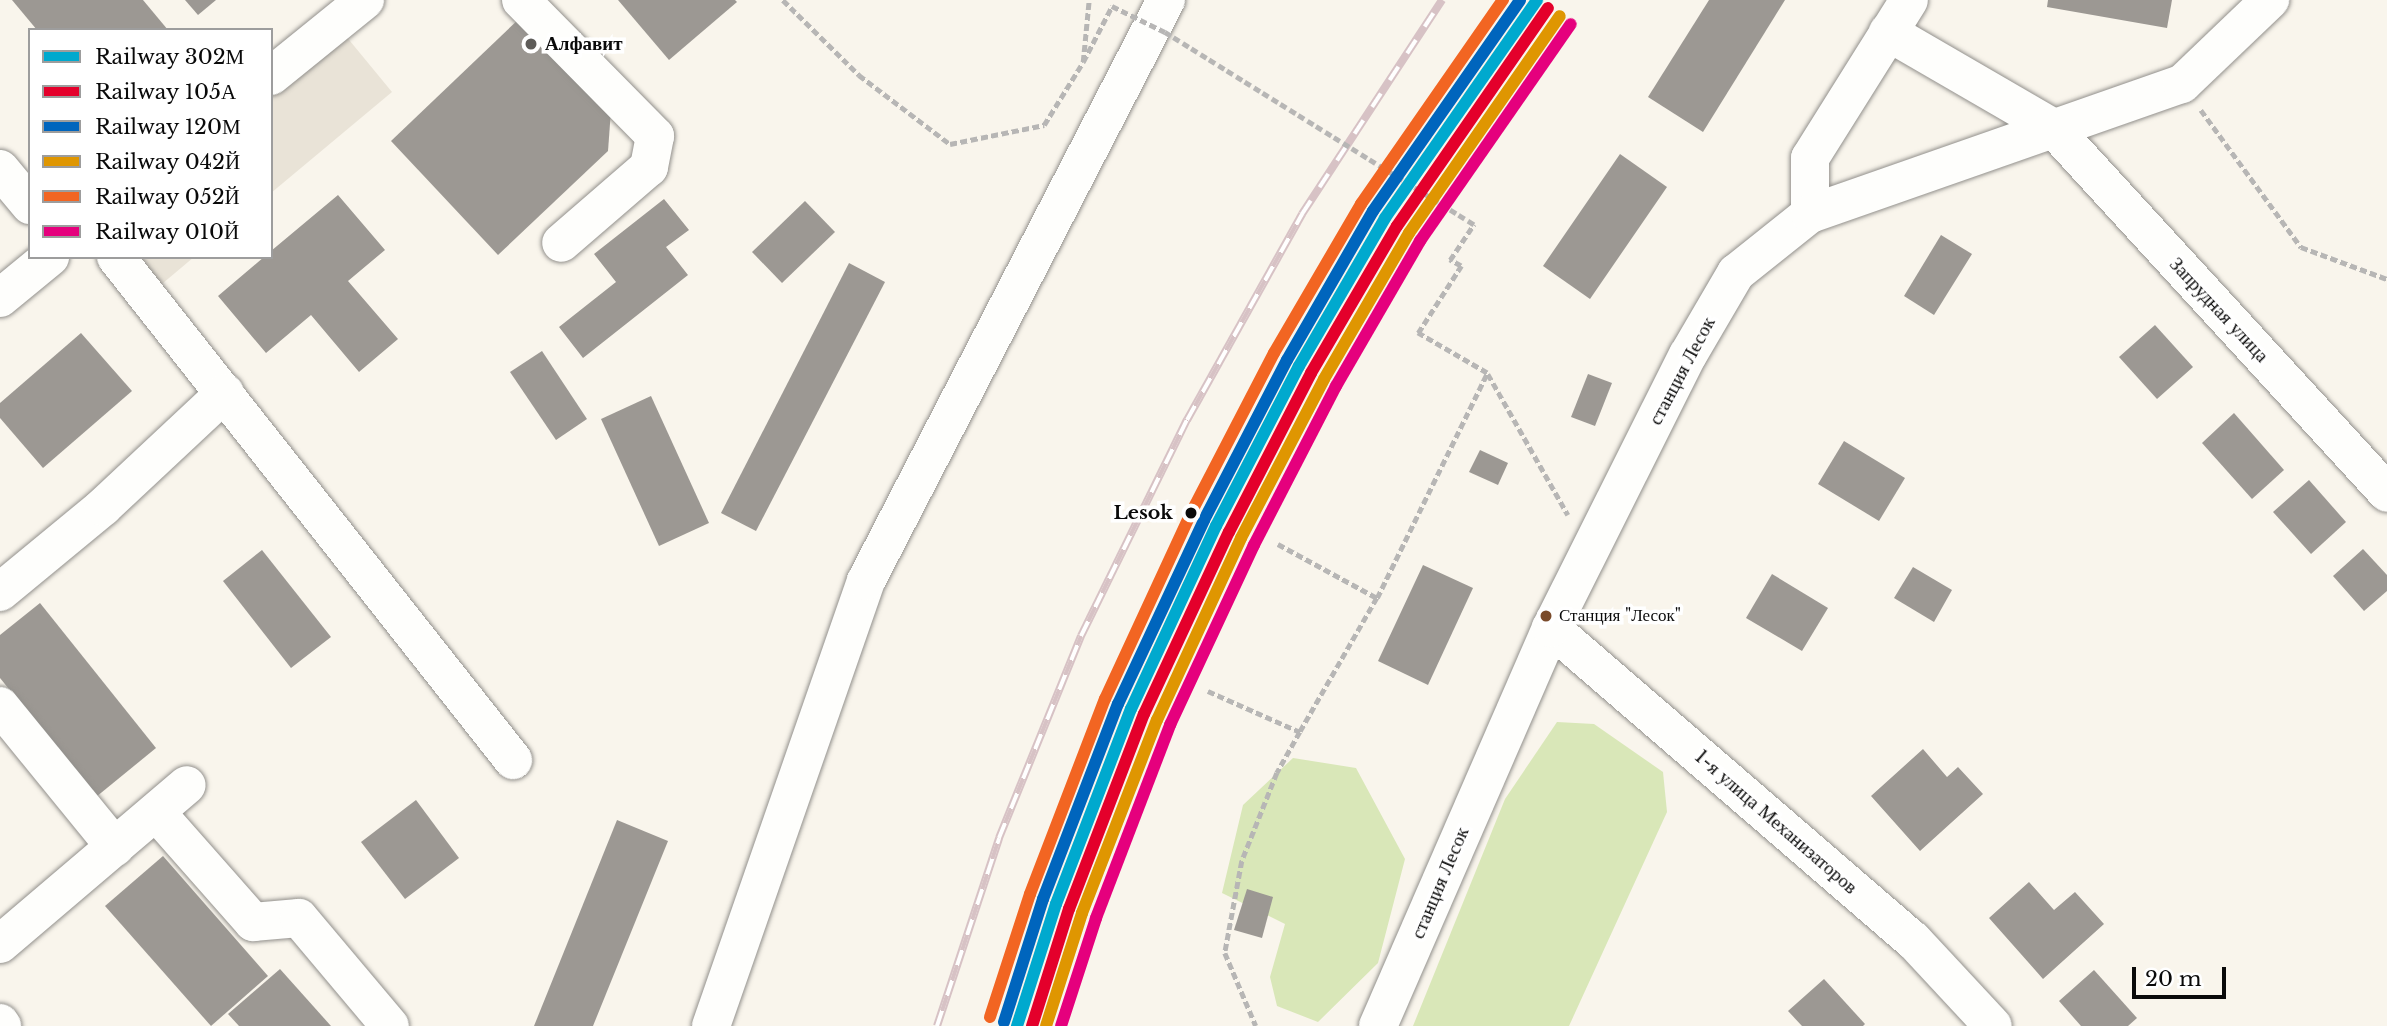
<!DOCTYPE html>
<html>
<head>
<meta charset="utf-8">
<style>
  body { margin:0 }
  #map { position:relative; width:2387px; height:1026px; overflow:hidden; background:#f9f5ec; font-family:"Libre Baskerville",serif }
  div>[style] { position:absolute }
  .forest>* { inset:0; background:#d9e7b8 }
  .plaza>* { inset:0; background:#e9e3d7 }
  .building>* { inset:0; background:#9c9893 }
  .path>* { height:4.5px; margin-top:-2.25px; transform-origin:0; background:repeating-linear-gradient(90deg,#b7b6b5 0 7px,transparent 0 10.5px) }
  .roads { filter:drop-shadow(0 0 2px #92908c) drop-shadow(0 0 2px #92908c) }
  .minor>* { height:38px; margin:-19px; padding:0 19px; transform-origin:19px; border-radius:19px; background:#fefefc }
  .rail>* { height:8px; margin-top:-4px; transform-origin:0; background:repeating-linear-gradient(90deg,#fff 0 16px,#d7c2c5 0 32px); box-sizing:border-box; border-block:2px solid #d7c2c5 }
  .path-bridge>* { height:4.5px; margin-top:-2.25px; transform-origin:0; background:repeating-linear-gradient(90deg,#b7b6b5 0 7px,transparent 0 10.5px) }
  .rail-1>* { height:12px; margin:-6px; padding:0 6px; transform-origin:6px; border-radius:6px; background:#00a9ce }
  .rail-2>* { height:12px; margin:-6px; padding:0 6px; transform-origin:6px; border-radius:6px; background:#e4002b }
  .rail-3>* { height:12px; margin:-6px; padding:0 6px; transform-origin:6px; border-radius:6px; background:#0065bd }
  .rail-4>* { height:12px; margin:-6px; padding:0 6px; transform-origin:6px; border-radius:6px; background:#df9601 }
  .rail-5>* { height:12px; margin:-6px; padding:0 6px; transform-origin:6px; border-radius:6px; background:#f26522 }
  .rail-6>* { height:12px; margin:-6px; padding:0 6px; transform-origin:6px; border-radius:6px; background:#e5007d }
  .dots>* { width:19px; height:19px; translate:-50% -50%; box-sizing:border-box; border:4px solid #fff; border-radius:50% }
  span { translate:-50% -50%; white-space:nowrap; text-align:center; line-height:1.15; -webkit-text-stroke:7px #fff; paint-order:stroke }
  .bus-label { font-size:17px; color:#0a0a0a }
  .left { translate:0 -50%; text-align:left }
  .poi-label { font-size:19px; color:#0a0a0a; font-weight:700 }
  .street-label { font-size:19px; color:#0a0a0a }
  .stop-label { font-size:19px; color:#0a0a0a; font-weight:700 }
  .right { translate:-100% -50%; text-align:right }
  .legend { position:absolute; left:28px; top:28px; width:245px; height:231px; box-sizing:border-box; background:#fff; border:2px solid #9d9d9d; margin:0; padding:9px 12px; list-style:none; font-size:21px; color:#0a0a0a }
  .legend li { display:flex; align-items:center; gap:14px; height:35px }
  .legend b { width:35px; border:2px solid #9d9d9d }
  .scale { position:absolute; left:2132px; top:967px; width:94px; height:32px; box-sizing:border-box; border:4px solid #0a0a0a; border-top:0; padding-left:9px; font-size:21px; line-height:24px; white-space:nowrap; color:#0a0a0a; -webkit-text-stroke:5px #fff; paint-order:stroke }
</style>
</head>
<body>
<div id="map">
  <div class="forest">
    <div style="clip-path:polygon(1557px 722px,1594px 724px,1663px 772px,1667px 812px,1569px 1026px,1413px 1026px,1505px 799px)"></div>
    <div style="clip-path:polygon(1293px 758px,1356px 768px,1405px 859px,1378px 963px,1318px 1022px,1277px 1006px,1270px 977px,1285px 924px,1222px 893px,1243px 805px)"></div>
  </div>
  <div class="plaza">
    <div style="clip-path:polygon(336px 24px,392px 92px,271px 193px,271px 76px)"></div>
    <div style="clip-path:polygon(130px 257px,194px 257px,156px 289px)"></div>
  </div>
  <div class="building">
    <div style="clip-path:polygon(12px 0,143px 0,168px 30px,37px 30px)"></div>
    <div style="clip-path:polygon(185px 0,216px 0,198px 15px)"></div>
    <div style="clip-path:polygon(618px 0,735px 0,737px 2px,669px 60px)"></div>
    <div style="clip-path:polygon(1709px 0,1785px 0,1703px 132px,1648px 97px)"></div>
    <div style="clip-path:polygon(2048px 0,2172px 0,2167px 28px,2047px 7px)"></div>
    <div style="clip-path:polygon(522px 16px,611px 110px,608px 151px,498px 255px,391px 141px)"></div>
    <div style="clip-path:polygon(1620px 154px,1667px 187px,1590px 299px,1543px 266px)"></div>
    <div style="clip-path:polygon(338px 195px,385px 250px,348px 281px,398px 339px,359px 372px,311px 315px,266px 353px,218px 296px,264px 257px,271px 257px,271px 251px)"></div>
    <div style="clip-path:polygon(664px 199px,689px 230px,666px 247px,688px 275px,583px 358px,559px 327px,616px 282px,594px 254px)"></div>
    <div style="clip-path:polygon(805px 201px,835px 232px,782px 283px,752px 252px)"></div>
    <div style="clip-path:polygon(1941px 235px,1972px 254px,1934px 315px,1904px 296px)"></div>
    <div style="clip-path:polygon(849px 263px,885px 282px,756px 531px,721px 513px)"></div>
    <div style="clip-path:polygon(2155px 325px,2193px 367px,2157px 399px,2119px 357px)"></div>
    <div style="clip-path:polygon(81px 333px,132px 391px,43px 468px,0 418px,0 403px)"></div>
    <div style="clip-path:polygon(542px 351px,587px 419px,556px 440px,510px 372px)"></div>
    <div style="clip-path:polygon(1588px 374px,1612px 383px,1595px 426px,1571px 417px)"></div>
    <div style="clip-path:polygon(651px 396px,709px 523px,659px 546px,601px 419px)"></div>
    <div style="clip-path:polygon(2234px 413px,2284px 470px,2252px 499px,2202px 443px)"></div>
    <div style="clip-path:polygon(1844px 441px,1905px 478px,1879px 521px,1818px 484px)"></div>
    <div style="clip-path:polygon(1480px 450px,1508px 463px,1498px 485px,1469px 472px)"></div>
    <div style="clip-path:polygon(2309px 480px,2346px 522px,2311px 554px,2273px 512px)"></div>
    <div style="clip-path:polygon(2363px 549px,2387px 575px,2387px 591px,2364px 611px,2333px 576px)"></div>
    <div style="clip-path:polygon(262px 550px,331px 637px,291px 668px,223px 581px)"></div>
    <div style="clip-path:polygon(1423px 565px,1473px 588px,1428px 685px,1378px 661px)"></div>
    <div style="clip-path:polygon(1913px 567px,1952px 590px,1934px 622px,1894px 598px)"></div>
    <div style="clip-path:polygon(1772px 574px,1828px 608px,1802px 651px,1746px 618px)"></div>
    <div style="clip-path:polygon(40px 603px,156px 748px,96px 797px,0 678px,0 635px)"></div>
    <div style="clip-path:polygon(1923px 749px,1947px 777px,1958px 767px,1983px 794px,1920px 851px,1871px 796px)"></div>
    <div style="clip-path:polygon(416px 800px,459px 858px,405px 899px,361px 842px)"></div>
    <div style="clip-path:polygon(617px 820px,668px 841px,593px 1026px,534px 1026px)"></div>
    <div style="clip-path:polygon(163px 856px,268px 976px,211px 1026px,105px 906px)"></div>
    <div style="clip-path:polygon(2029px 882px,2054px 910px,2075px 892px,2104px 924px,2043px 979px,1989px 918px)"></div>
    <div style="clip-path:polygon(1247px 889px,1273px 897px,1262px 938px,1234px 930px)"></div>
    <div style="clip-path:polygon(280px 969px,331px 1026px,239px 1026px,228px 1014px)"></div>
    <div style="clip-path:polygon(2094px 970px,2137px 1018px,2128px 1026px,2081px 1026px,2059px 1001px)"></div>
    <div style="clip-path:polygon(1824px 979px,1865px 1024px,1863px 1026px,1802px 1026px,1788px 1011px)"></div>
  </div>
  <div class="path">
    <div style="left:783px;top:0;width:107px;rotate:44.6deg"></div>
    <div style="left:859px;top:75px;width:114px;rotate:37.2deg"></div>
    <div style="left:950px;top:144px;width:96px;rotate:-11.4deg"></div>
    <div style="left:1044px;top:125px;width:74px;rotate:-58.2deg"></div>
    <div style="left:1083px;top:62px;width:62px;rotate:-84.5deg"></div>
    <div style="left:2201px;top:110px;width:170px;rotate:53.9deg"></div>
    <div style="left:2301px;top:247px;width:92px;rotate:20.4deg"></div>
    <div style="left:1388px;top:171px;width:103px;rotate:-56.9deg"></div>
    <div style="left:1488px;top:374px;width:162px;rotate:60.4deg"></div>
    <div style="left:1278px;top:544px;width:113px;rotate:28.6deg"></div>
    <div style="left:1377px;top:598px;width:155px;rotate:119.9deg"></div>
    <div style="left:1377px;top:598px;width:250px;rotate:-63.9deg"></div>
    <div style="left:1487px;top:373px;width:80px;rotate:-149.9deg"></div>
    <div style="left:1418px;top:333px;width:80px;rotate:-57.3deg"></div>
    <div style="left:1461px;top:266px;width:13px;rotate:-151deg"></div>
    <div style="left:1450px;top:260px;width:43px;rotate:-56.3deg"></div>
    <div style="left:1208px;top:691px;width:101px;rotate:24deg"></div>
    <div style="left:1300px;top:732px;width:47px;rotate:119.3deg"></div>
    <div style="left:1277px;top:773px;width:95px;rotate:111.7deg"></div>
    <div style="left:1242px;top:861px;width:94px;rotate:100.5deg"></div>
    <div style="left:1225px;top:953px;width:79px;rotate:67deg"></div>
  </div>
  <div class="roads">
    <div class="minor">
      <div style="left:521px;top:0;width:191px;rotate:45.4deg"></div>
      <div style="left:655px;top:136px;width:32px;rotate:101deg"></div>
      <div style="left:649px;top:167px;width:116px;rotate:139.2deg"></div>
      <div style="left:1888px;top:32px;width:190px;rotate:30.1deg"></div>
      <div style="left:2052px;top:127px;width:496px;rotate:47.5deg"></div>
      <div style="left:271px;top:76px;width:121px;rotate:-39deg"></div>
      <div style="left:0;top:169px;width:47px;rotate:50.2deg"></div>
      <div style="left:1810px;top:214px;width:56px;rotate:-90deg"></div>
      <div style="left:1810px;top:158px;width:186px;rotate:-57.9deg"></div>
      <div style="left:116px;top:257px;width:641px;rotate:51.72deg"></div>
      <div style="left:0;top:298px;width:65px;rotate:-39.4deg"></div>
      <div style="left:0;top:592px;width:134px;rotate:-39.5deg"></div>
      <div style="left:103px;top:507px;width:167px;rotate:-43.1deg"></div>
      <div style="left:1551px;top:628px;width:478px;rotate:40.8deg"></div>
      <div style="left:1913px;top:940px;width:117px;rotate:47.1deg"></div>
      <div style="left:0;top:706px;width:182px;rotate:50.8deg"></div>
      <div style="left:156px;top:812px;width:147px;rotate:48.6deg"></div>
      <div style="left:253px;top:922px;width:46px;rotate:-5deg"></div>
      <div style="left:299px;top:918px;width:141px;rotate:49.9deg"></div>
      <div style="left:0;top:944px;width:245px;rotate:-40.4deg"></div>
      <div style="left:0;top:1023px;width:4px;rotate:56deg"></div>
      <div style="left:711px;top:1026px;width:471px;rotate:-70.8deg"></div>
      <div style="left:866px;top:581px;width:654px;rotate:-62.69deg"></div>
      <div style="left:1378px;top:1026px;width:434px;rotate:-66.5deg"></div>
      <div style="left:1551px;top:628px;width:305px;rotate:-63.4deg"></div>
      <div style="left:1688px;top:355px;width:95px;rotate:-59.7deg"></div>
      <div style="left:1736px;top:273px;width:95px;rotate:-38.6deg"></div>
      <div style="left:1810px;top:214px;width:394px;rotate:-19.3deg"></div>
      <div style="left:2182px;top:84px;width:122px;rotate:-43.7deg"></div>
    </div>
  </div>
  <div class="rail">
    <div style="left:937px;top:1026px;width:198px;rotate:-71.7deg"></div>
    <div style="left:999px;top:838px;width:218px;rotate:-67.9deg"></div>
    <div style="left:1081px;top:636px;width:241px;rotate:-63.9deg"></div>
    <div style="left:1187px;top:420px;width:236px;rotate:-60.8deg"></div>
    <div style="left:1302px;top:214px;width:256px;rotate:-56.8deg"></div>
  </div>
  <div class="path-bridge">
    <div style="left:1083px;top:62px;width:63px;rotate:-62.6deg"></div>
    <div style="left:1112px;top:6px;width:59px;rotate:26.1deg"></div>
    <div style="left:1165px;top:32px;width:364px;rotate:31.9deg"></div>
  </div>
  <div class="rail-1">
    <div style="left:1017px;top:1026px;width:128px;rotate:-72.3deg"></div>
    <div style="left:1056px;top:904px;width:209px;rotate:-69deg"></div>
    <div style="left:1131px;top:709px;width:202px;rotate:-65.1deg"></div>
    <div style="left:1216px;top:526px;width:180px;rotate:-62.6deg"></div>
    <div style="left:1299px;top:366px;width:171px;rotate:-59.8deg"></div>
    <div style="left:1385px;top:218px;width:266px;rotate:-55.1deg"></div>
  </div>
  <div class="rail-2">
    <div style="left:1032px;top:1026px;width:123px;rotate:-72.5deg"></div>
    <div style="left:1069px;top:909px;width:209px;rotate:-69deg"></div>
    <div style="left:1144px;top:714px;width:201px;rotate:-65deg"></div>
    <div style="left:1229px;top:532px;width:179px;rotate:-62.7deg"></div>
    <div style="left:1311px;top:373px;width:170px;rotate:-59.7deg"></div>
    <div style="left:1397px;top:226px;width:265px;rotate:-55.3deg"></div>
  </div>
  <div class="rail-3">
    <div style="left:1004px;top:1022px;width:129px;rotate:-72.4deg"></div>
    <div style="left:1043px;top:899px;width:209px;rotate:-69deg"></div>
    <div style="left:1118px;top:704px;width:203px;rotate:-64.9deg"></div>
    <div style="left:1204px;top:520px;width:180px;rotate:-62.6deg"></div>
    <div style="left:1287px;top:360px;width:172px;rotate:-60deg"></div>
    <div style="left:1373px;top:211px;width:257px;rotate:-55.1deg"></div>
  </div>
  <div class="rail-4">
    <div style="left:1046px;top:1026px;width:119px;rotate:-72.3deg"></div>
    <div style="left:1082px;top:913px;width:207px;rotate:-68.8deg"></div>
    <div style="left:1157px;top:720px;width:200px;rotate:-65.2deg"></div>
    <div style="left:1241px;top:538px;width:179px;rotate:-62.4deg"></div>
    <div style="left:1324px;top:379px;width:169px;rotate:-59.8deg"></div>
    <div style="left:1409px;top:233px;width:264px;rotate:-55.2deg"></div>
  </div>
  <div class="rail-5">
    <div style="left:990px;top:1017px;width:129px;rotate:-72deg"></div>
    <div style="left:1030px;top:894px;width:209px;rotate:-69deg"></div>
    <div style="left:1105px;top:699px;width:205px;rotate:-65.2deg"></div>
    <div style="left:1191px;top:513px;width:180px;rotate:-62.6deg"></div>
    <div style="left:1274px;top:353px;width:173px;rotate:-59.7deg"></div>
    <div style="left:1361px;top:204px;width:249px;rotate:-55.2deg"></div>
  </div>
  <div class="rail-6">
    <div style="left:1061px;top:1026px;width:114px;rotate:-72deg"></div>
    <div style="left:1096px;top:918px;width:207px;rotate:-69deg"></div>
    <div style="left:1170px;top:725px;width:199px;rotate:-65deg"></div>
    <div style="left:1254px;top:545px;width:179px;rotate:-62.7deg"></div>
    <div style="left:1336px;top:386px;width:168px;rotate:-59.9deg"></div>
    <div style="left:1420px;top:241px;width:264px;rotate:-55.2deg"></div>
  </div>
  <div class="dots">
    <div style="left:531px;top:44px;background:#5e5c59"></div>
    <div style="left:1191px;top:513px;background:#0a0a0a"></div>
    <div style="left:1546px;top:616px;background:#7a4b2a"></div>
  </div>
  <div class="bus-label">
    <span class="left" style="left:1559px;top:616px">Станция "Лесок"</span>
  </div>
  <div class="poi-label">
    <span class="left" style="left:545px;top:44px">Алфавит</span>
  </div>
  <div class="street-label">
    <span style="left:2219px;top:310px;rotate:47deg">Запрудная улица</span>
    <span style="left:1682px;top:371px;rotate:-62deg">станция Лесок</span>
    <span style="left:1776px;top:822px;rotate:41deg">1-я улица Механизаторов</span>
    <span style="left:1440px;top:883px;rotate:-67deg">станция Лесок</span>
  </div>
  <div class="stop-label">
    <span class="right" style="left:1173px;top:513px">Lesok</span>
  </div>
  <ul class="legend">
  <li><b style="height:9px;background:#00a9ce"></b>Railway 302М</li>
  <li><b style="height:9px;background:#e4002b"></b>Railway 105А</li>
  <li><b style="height:9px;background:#0065bd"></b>Railway 120М</li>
  <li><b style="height:9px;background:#df9601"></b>Railway 042Й</li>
  <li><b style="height:9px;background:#f26522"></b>Railway 052Й</li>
  <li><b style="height:9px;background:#e5007d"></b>Railway 010Й</li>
  </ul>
  <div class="scale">20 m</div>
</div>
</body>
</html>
